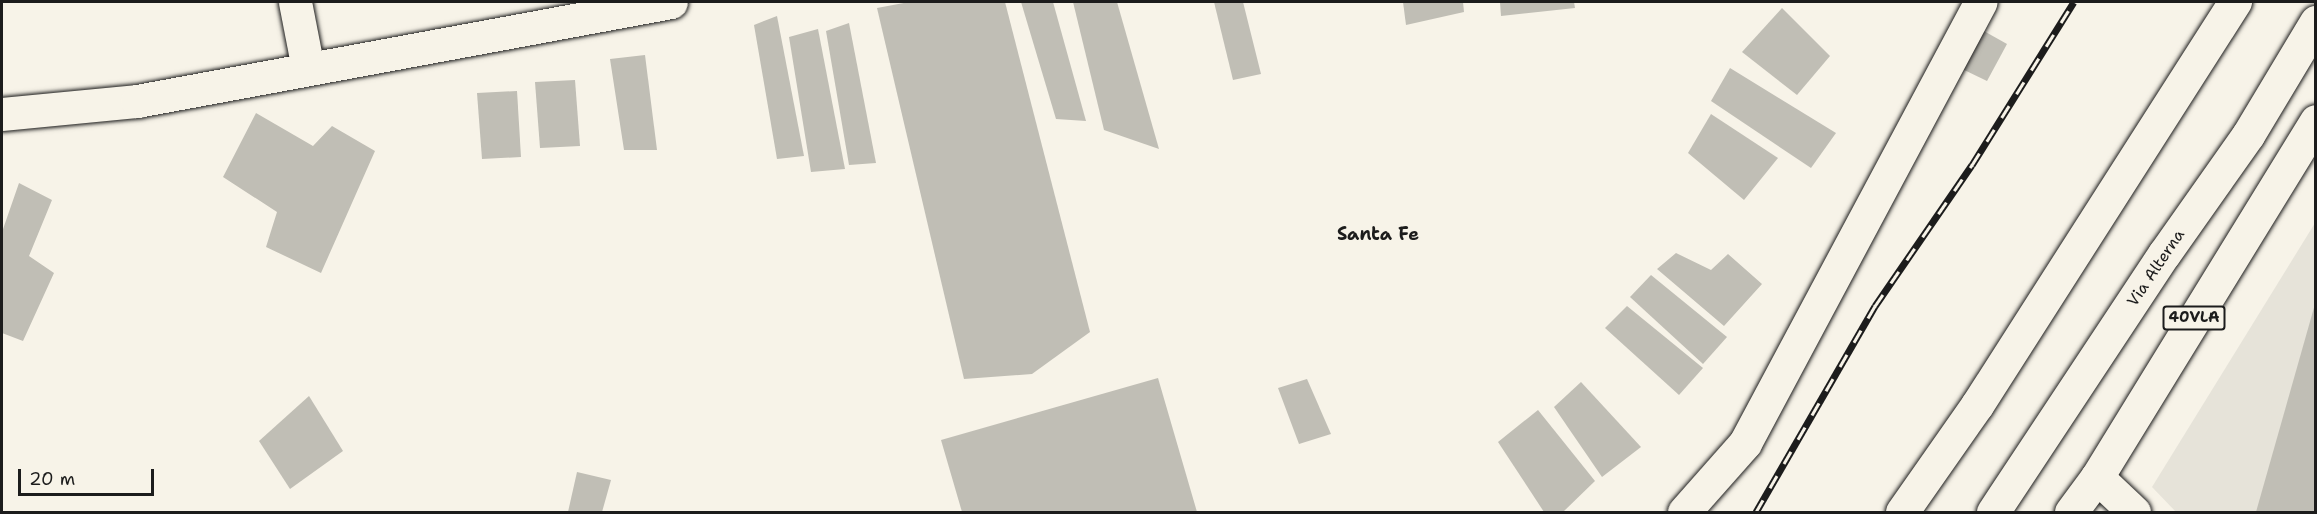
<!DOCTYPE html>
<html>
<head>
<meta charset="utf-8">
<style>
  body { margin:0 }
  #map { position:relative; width:2317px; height:514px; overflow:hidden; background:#f7f3e8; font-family:"Shantell Sans",sans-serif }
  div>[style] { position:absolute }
  .built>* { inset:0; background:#e6e3d9 }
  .building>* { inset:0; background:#c0beb5 }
  .roads { filter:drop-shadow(0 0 2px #1c1c1c) drop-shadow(0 0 2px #1c1c1c) }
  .minor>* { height:33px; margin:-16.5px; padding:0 16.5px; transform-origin:16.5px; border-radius:16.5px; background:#f7f3e8 }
  .primary>* { height:33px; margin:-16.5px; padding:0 16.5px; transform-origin:16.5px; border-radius:16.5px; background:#f7f3e8 }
  .rail>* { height:7px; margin-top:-3.5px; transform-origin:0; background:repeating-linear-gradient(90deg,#f7f3e8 0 14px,#1c1c1c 0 28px); box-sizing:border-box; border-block:2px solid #1c1c1c }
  span { translate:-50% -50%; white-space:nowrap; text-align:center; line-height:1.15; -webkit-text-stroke:4.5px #f7f3e8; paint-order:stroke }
  .shield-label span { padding:2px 4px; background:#f7f3e8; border:2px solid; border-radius:4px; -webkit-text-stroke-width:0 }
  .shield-label { font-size:15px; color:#1c1c1c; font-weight:700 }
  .street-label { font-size:16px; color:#1c1c1c }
  .neighbourhood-label { font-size:18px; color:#1c1c1c; font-weight:700 }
  .frame { position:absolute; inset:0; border:3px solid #1c1c1c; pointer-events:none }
  .scale { position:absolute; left:18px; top:469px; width:136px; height:27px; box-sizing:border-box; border:3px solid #1c1c1c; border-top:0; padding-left:8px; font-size:18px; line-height:21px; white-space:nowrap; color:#1c1c1c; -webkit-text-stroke:4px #f7f3e8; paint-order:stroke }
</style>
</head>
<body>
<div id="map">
  <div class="built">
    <div style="clip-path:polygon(2315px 223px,2315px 512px,2176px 512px,2152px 487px)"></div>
  </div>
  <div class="building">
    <div style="clip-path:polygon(909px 2px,1005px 2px,1090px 332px,1032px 374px,964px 379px,877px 8px)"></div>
    <div style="clip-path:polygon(1021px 2px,1053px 2px,1086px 121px,1056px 119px)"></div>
    <div style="clip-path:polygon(1073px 2px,1117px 2px,1159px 149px,1104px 130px)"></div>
    <div style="clip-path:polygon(1214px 2px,1243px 2px,1261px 74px,1233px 80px)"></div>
    <div style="clip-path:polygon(1403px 2px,1463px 2px,1464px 12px,1406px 25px)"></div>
    <div style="clip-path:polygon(1500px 2px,1574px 2px,1575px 8px,1501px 16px)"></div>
    <div style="clip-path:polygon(1782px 8px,1830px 56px,1797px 95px,1742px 52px)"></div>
    <div style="clip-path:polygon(777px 16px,804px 156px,777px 159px,754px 25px)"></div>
    <div style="clip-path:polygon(849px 23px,876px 163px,849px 165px,826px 31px)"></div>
    <div style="clip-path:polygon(1975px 26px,2007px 44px,1987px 81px,1958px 67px)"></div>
    <div style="clip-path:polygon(818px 29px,845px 169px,811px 172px,789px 37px)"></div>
    <div style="clip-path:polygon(645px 55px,657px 150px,624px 150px,610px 59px)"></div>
    <div style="clip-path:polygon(1730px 68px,1836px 133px,1811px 168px,1711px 101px)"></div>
    <div style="clip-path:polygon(575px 80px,580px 146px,540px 148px,535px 82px)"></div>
    <div style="clip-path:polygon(517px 91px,521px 157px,482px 159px,477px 93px)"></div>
    <div style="clip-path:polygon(256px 113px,313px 146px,332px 126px,375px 151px,321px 273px,266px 247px,277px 212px,223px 177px)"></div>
    <div style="clip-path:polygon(1711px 114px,1778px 158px,1744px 200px,1688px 153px)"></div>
    <div style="clip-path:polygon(19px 183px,52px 200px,29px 256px,54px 273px,23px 341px,2px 333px,2px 232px)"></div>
    <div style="clip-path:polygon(1676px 253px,1711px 270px,1728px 254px,1762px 284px,1724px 326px,1657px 269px)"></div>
    <div style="clip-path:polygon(1651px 275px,1727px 337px,1703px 364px,1630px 297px)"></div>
    <div style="clip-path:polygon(2315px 304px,2316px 512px,2256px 512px)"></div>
    <div style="clip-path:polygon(1627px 306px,1703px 368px,1679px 395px,1605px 328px)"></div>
    <div style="clip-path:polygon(1158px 378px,1197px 512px,962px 512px,941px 440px)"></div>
    <div style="clip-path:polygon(1307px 379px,1331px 434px,1299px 444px,1278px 388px)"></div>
    <div style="clip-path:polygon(1581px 382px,1641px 447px,1602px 477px,1554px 407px)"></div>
    <div style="clip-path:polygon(309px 396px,343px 451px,290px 489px,259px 441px)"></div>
    <div style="clip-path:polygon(1538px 410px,1595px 481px,1563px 512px,1544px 512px,1498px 442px)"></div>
    <div style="clip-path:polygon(577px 472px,611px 480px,602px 512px,568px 512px)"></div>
  </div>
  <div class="roads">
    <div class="minor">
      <div style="left:295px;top:2px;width:68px;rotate:79deg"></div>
      <div style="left:2px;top:114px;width:136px;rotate:-5.5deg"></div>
      <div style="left:137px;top:101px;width:543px;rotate:-10.5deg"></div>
      <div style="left:2097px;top:477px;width:51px;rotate:43.4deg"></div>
      <div style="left:1684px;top:512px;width:92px;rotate:-48.5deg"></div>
      <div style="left:1745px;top:443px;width:500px;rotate:-61.9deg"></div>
      <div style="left:1902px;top:512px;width:131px;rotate:-55deg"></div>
      <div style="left:1977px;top:405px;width:479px;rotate:-57.4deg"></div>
    </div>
    <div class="primary">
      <div style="left:1993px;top:512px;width:310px;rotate:-56.5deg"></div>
      <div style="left:2164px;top:254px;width:146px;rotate:-54.8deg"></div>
      <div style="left:2248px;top:135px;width:132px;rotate:-59deg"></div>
      <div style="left:2071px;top:512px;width:44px;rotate:-53.4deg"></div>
      <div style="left:2097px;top:477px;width:418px;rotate:-58.4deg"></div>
    </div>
  </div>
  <div class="rail">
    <div style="left:1756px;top:512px;width:238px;rotate:-60deg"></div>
    <div style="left:1875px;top:306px;width:171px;rotate:-55.5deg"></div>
    <div style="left:1972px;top:165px;width:192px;rotate:-58deg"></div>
  </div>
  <div class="shield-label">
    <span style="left:2194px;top:318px">40VLA</span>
  </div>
  <div class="street-label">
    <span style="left:2156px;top:268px;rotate:-56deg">Via Alterna</span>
  </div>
  <div class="neighbourhood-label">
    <span style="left:1378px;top:234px">Santa Fe</span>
  </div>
  <div class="frame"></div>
  <div class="scale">20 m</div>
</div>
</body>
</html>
